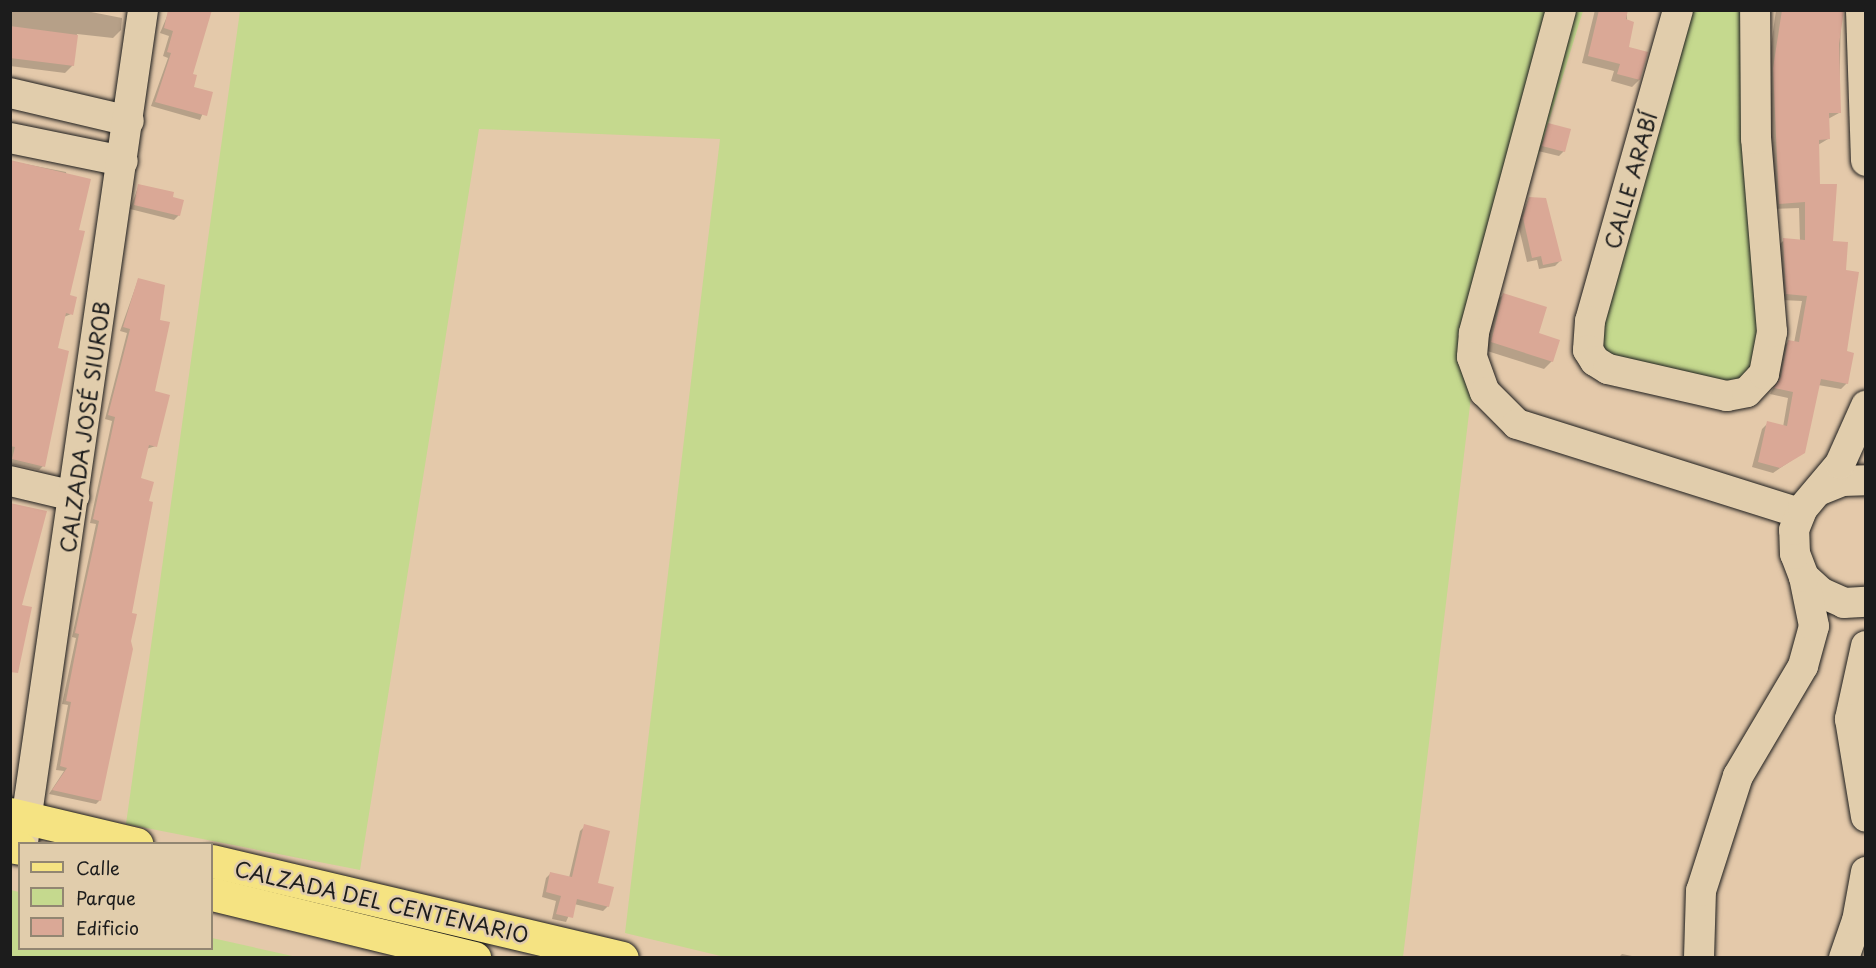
<!DOCTYPE html>
<html>
<head>
<meta charset="utf-8">
<style>
  body { margin:0 }
  #map { position:relative; width:1876px; height:968px; overflow:hidden; background:#e4c9aa; font-family:"Playpen Sans",sans-serif }
  div>[style] { position:absolute }
  .green>* { inset:0; background:#c5d98e }
  .shadow>* { inset:0; background:#0003 }
  .building>* { inset:0; background:#daa896 }
  .roads { filter:drop-shadow(0 0 2px #1c1c1c) drop-shadow(0 0 2px #1c1c1c) }
  .minor>* { height:30px; margin:-15px; padding:0 15px; transform-origin:15px; border-radius:15px; background:#e1cdac }
  .major>* { height:33px; margin:-16.5px; padding:0 16.5px; transform-origin:16.5px; border-radius:16.5px; background:#f5e382 }
  span { translate:-50% -50%; white-space:nowrap; text-align:center; line-height:1.15; -webkit-text-stroke:5px #e1cdac; paint-order:stroke }
  .street-label { font-size:21px; color:#1c1c1c }
  .frame { position:absolute; inset:0; border:12px solid #1c1c1c; pointer-events:none }
  .legend { position:absolute; left:18px; top:842px; width:195px; height:108px; box-sizing:border-box; background:#e1cdac; border:2px solid #928672; margin:0; padding:8px 10px; list-style:none; font-size:18px; color:#1c1c1c }
  .legend li { display:flex; align-items:center; gap:12px; height:30px }
  .legend b { width:30px; border:2px solid #928672 }
</style>
</head>
<body>
<div id="map">
  <div class="green">
    <div style="clip-path:polygon(240px 11px,1583px 11px,1476px 356px,1403px 957px,729px 958px,625px 933px,720px 139px,479px 129px,360px 870px,126px 824px)"></div>
    <div style="clip-path:polygon(1689px 11px,1746px 11px,1762px 352px,1746px 380px,1720px 385px,1611px 363px,1598px 343px)"></div>
    <div style="clip-path:polygon(11px 890px,19px 892px,20px 948px,212px 948px,212px 938px,297px 957px,11px 957px)"></div>
  </div>
  <div class="shadow">
    <div style="clip-path:polygon(10px 10px,81px 10px,122px 18px,121px 30px,113px 38px,77px 34px,73px 65px,65px 73px,10px 66px)"></div>
    <div style="clip-path:polygon(1595px 10px,1627px 10px,1627px 48px,1646px 53px,1639px 80px,1632px 87px,1611px 81px,1614px 71px,1582px 63px)"></div>
    <div style="clip-path:polygon(1776px 10px,1841px 10px,1839px 113px,1828px 119px,1828px 139px,1818px 145px,1818px 186px,1832px 242px,1847px 383px,1841px 389px,1818px 385px,1804px 452px,1773px 473px,1752px 467px,1762px 429px,1768px 423px,1783px 427px,1788px 398px,1770px 394px,1775px 385px,1783px 347px,1789px 341px,1794px 343px,1802px 301px,1781px 300px,1778px 246px,1784px 240px,1800px 241px,1799px 208px,1773px 209px,1767px 75px)"></div>
    <div style="clip-path:polygon(168px 14px,192px 75px,192px 88px,211px 93px,200px 120px,151px 106px,168px 58px,163px 56px,169px 36px,160px 33px)"></div>
    <div style="clip-path:polygon(1549px 125px,1564px 151px,1559px 156px,1538px 151px)"></div>
    <div style="clip-path:polygon(10px 161px,66px 172px,77px 231px,68px 296px,71px 314px,64px 317px,57px 349px,43px 466px,39px 470px,10px 464px)"></div>
    <div style="clip-path:polygon(139px 185px,171px 198px,179px 215px,174px 220px,130px 209px)"></div>
    <div style="clip-path:polygon(1529px 198px,1560px 261px,1555px 266px,1539px 269px,1537px 260px,1527px 262px,1518px 224px)"></div>
    <div style="clip-path:polygon(138px 280px,156px 446px,146px 449px,139px 480px,147px 503px,100px 800px,96px 804px,49px 794px,64px 771px,56px 770px,68px 705px,62px 704px,76px 638px,72px 637px,96px 524px,90px 523px,112px 421px,105px 419px,127px 333px,120px 331px)"></div>
    <div style="clip-path:polygon(1503px 295px,1537px 334px,1552px 361px,1544px 369px,1484px 350px,1495px 302px)"></div>
    <div style="clip-path:polygon(585px 826px,596px 884px,608px 906px,603px 911px,574px 904px,566px 922px,552px 919px,556px 901px,542px 897px,546px 878px,551px 873px,569px 878px,580px 831px)"></div>
    <div style="clip-path:polygon(1622px 954px,1642px 958px,1618px 958px)"></div>
  </div>
  <div class="building">
    <div style="clip-path:polygon(168px 10px,212px 10px,193px 74px,197px 75px,194px 87px,213px 92px,207px 116px,155px 102px,171px 53px,167px 52px,173px 31px,164px 28px)"></div>
    <div style="clip-path:polygon(1599px 10px,1628px 10px,1626px 19px,1634px 22px,1629px 47px,1648px 52px,1640px 80px,1617px 74px,1620px 64px,1588px 56px)"></div>
    <div style="clip-path:polygon(1782px 10px,1844px 10px,1839px 44px,1841px 113px,1829px 113px,1830px 139px,1819px 140px,1820px 184px,1837px 184px,1833px 241px,1848px 242px,1846px 270px,1859px 272px,1847px 351px,1854px 353px,1848px 384px,1821px 379px,1805px 453px,1780px 468px,1758px 462px,1767px 421px,1787px 426px,1793px 392px,1774px 388px,1781px 377px,1788px 340px,1799px 342px,1807px 296px,1786px 294px,1783px 238px,1805px 240px,1805px 202px,1779px 204px,1773px 68px)"></div>
    <div style="clip-path:polygon(10px 26px,78px 35px,74px 66px,10px 58px)"></div>
    <div style="clip-path:polygon(1548px 123px,1571px 129px,1565px 152px,1542px 146px)"></div>
    <div style="clip-path:polygon(10px 160px,91px 179px,79px 230px,85px 231px,70px 295px,77px 297px,73px 315px,66px 313px,58px 348px,69px 351px,45px 467px,12px 459px,15px 447px,10px 446px)"></div>
    <div style="clip-path:polygon(138px 184px,174px 192px,173px 197px,184px 200px,180px 216px,134px 205px)"></div>
    <div style="clip-path:polygon(1529px 197px,1546px 198px,1562px 261px,1543px 265px,1541px 256px,1532px 258px,1523px 218px)"></div>
    <div style="clip-path:polygon(138px 278px,165px 285px,160px 320px,170px 322px,155px 391px,170px 395px,157px 447px,149px 445px,141px 478px,154px 482px,149px 501px,153px 502px,132px 613px,137px 614px,131px 641px,133px 649px,101px 801px,52px 790px,67px 768px,60px 766px,71px 702px,66px 701px,79px 634px,75px 633px,99px 521px,93px 519px,115px 417px,108px 415px,130px 329px,123px 327px)"></div>
    <div style="clip-path:polygon(1503px 293px,1547px 307px,1539px 333px,1560px 340px,1553px 362px,1491px 342px)"></div>
    <div style="clip-path:polygon(10px 503px,47px 511px,22px 605px,32px 607px,18px 673px,10px 672px)"></div>
    <div style="clip-path:polygon(584px 824px,610px 831px,598px 883px,614px 887px,609px 907px,577px 899px,573px 918px,556px 914px,561px 896px,546px 892px,550px 872px,572px 877px)"></div>
  </div>
  <div class="roads">
    <div class="minor">
      <div style="left:1561px;top:10px;width:335px;rotate:105.1deg"></div>
      <div style="left:1474px;top:333px;width:24px;rotate:95deg"></div>
      <div style="left:1472px;top:357px;width:37px;rotate:70deg"></div>
      <div style="left:1485px;top:392px;width:45px;rotate:45deg"></div>
      <div style="left:1517px;top:424px;width:297px;rotate:17.5deg"></div>
      <div style="left:1678px;top:10px;width:323px;rotate:105.8deg"></div>
      <div style="left:1590px;top:321px;width:29px;rotate:94deg"></div>
      <div style="left:1588px;top:350px;width:13px;rotate:58deg"></div>
      <div style="left:1595px;top:361px;width:15px;rotate:32deg"></div>
      <div style="left:1608px;top:369px;width:122px;rotate:12.8deg"></div>
      <div style="left:1727px;top:396px;width:20px;rotate:-11deg"></div>
      <div style="left:1747px;top:392px;width:25px;rotate:-47deg"></div>
      <div style="left:1764px;top:374px;width:43px;rotate:-79.2deg"></div>
      <div style="left:1772px;top:332px;width:194px;rotate:-94.7deg"></div>
      <div style="left:1756px;top:139px;width:129px;rotate:-90.4deg"></div>
      <div style="left:1861px;top:10px;width:151px;rotate:88.1deg"></div>
      <div style="left:10px;top:93px;width:122px;rotate:13.2deg"></div>
      <div style="left:10px;top:138px;width:115px;rotate:11.5deg"></div>
      <div style="left:10px;top:481px;width:66px;rotate:13.2deg"></div>
      <div style="left:1820px;top:490px;width:24px;rotate:-22deg"></div>
      <div style="left:1842px;top:481px;width:24px;rotate:-2deg"></div>
      <div style="left:1804px;top:577px;width:24px;rotate:42deg"></div>
      <div style="left:1822px;top:593px;width:24px;rotate:24deg"></div>
      <div style="left:1844px;top:603px;width:22px;rotate:-3deg"></div>
      <div style="left:1866px;top:646px;width:75px;rotate:102.4deg"></div>
      <div style="left:1850px;top:719px;width:99px;rotate:80.7deg"></div>
      <div style="left:23px;top:842px;width:841px;rotate:-81.79deg"></div>
      <div style="left:1699px;top:958px;width:67px;rotate:-88.3deg"></div>
      <div style="left:1701px;top:891px;width:121px;rotate:-72.2deg"></div>
      <div style="left:1738px;top:776px;width:128px;rotate:-59.4deg"></div>
      <div style="left:1803px;top:666px;width:41px;rotate:-74.6deg"></div>
      <div style="left:1814px;top:626px;width:50px;rotate:-101.5deg"></div>
      <div style="left:1804px;top:577px;width:25px;rotate:-111deg"></div>
      <div style="left:1795px;top:554px;width:24px;rotate:-92deg"></div>
      <div style="left:1794px;top:530px;width:24px;rotate:-68deg"></div>
      <div style="left:1803px;top:508px;width:57px;rotate:-49.9deg"></div>
      <div style="left:1840px;top:464px;width:64px;rotate:-65.9deg"></div>
      <div style="left:1844px;top:958px;width:39px;rotate:-71deg"></div>
      <div style="left:1857px;top:921px;width:50px;rotate:-79.6deg"></div>
    </div>
    <div class="major">
      <div style="left:10px;top:814px;width:130px;rotate:13.4deg"></div>
      <div style="left:10px;top:846px;width:10px;rotate:11deg"></div>
      <div style="left:212px;top:861px;width:421px;rotate:13.3deg"></div>
      <div style="left:212px;top:894px;width:270px;rotate:13.7deg"></div>
    </div>
  </div>
  <div class="street-label">
    <span style="left:1630px;top:180px;rotate:-74deg">CALLE ARABÍ</span>
    <span style="left:84px;top:427px;rotate:-82deg">CALZADA JOSÉ SIUROB</span>
    <span style="left:382px;top:901px;rotate:13deg">CALZADA DEL CENTENARIO</span>
  </div>
  <div class="frame"></div>
  <ul class="legend">
  <li><b style="height:8px;background:#f5e382"></b>Calle</li>
  <li><b style="height:16px;background:#c5d98e"></b>Parque</li>
  <li><b style="height:16px;background:#daa896"></b>Edificio</li>
  </ul>
</div>
</body>
</html>
